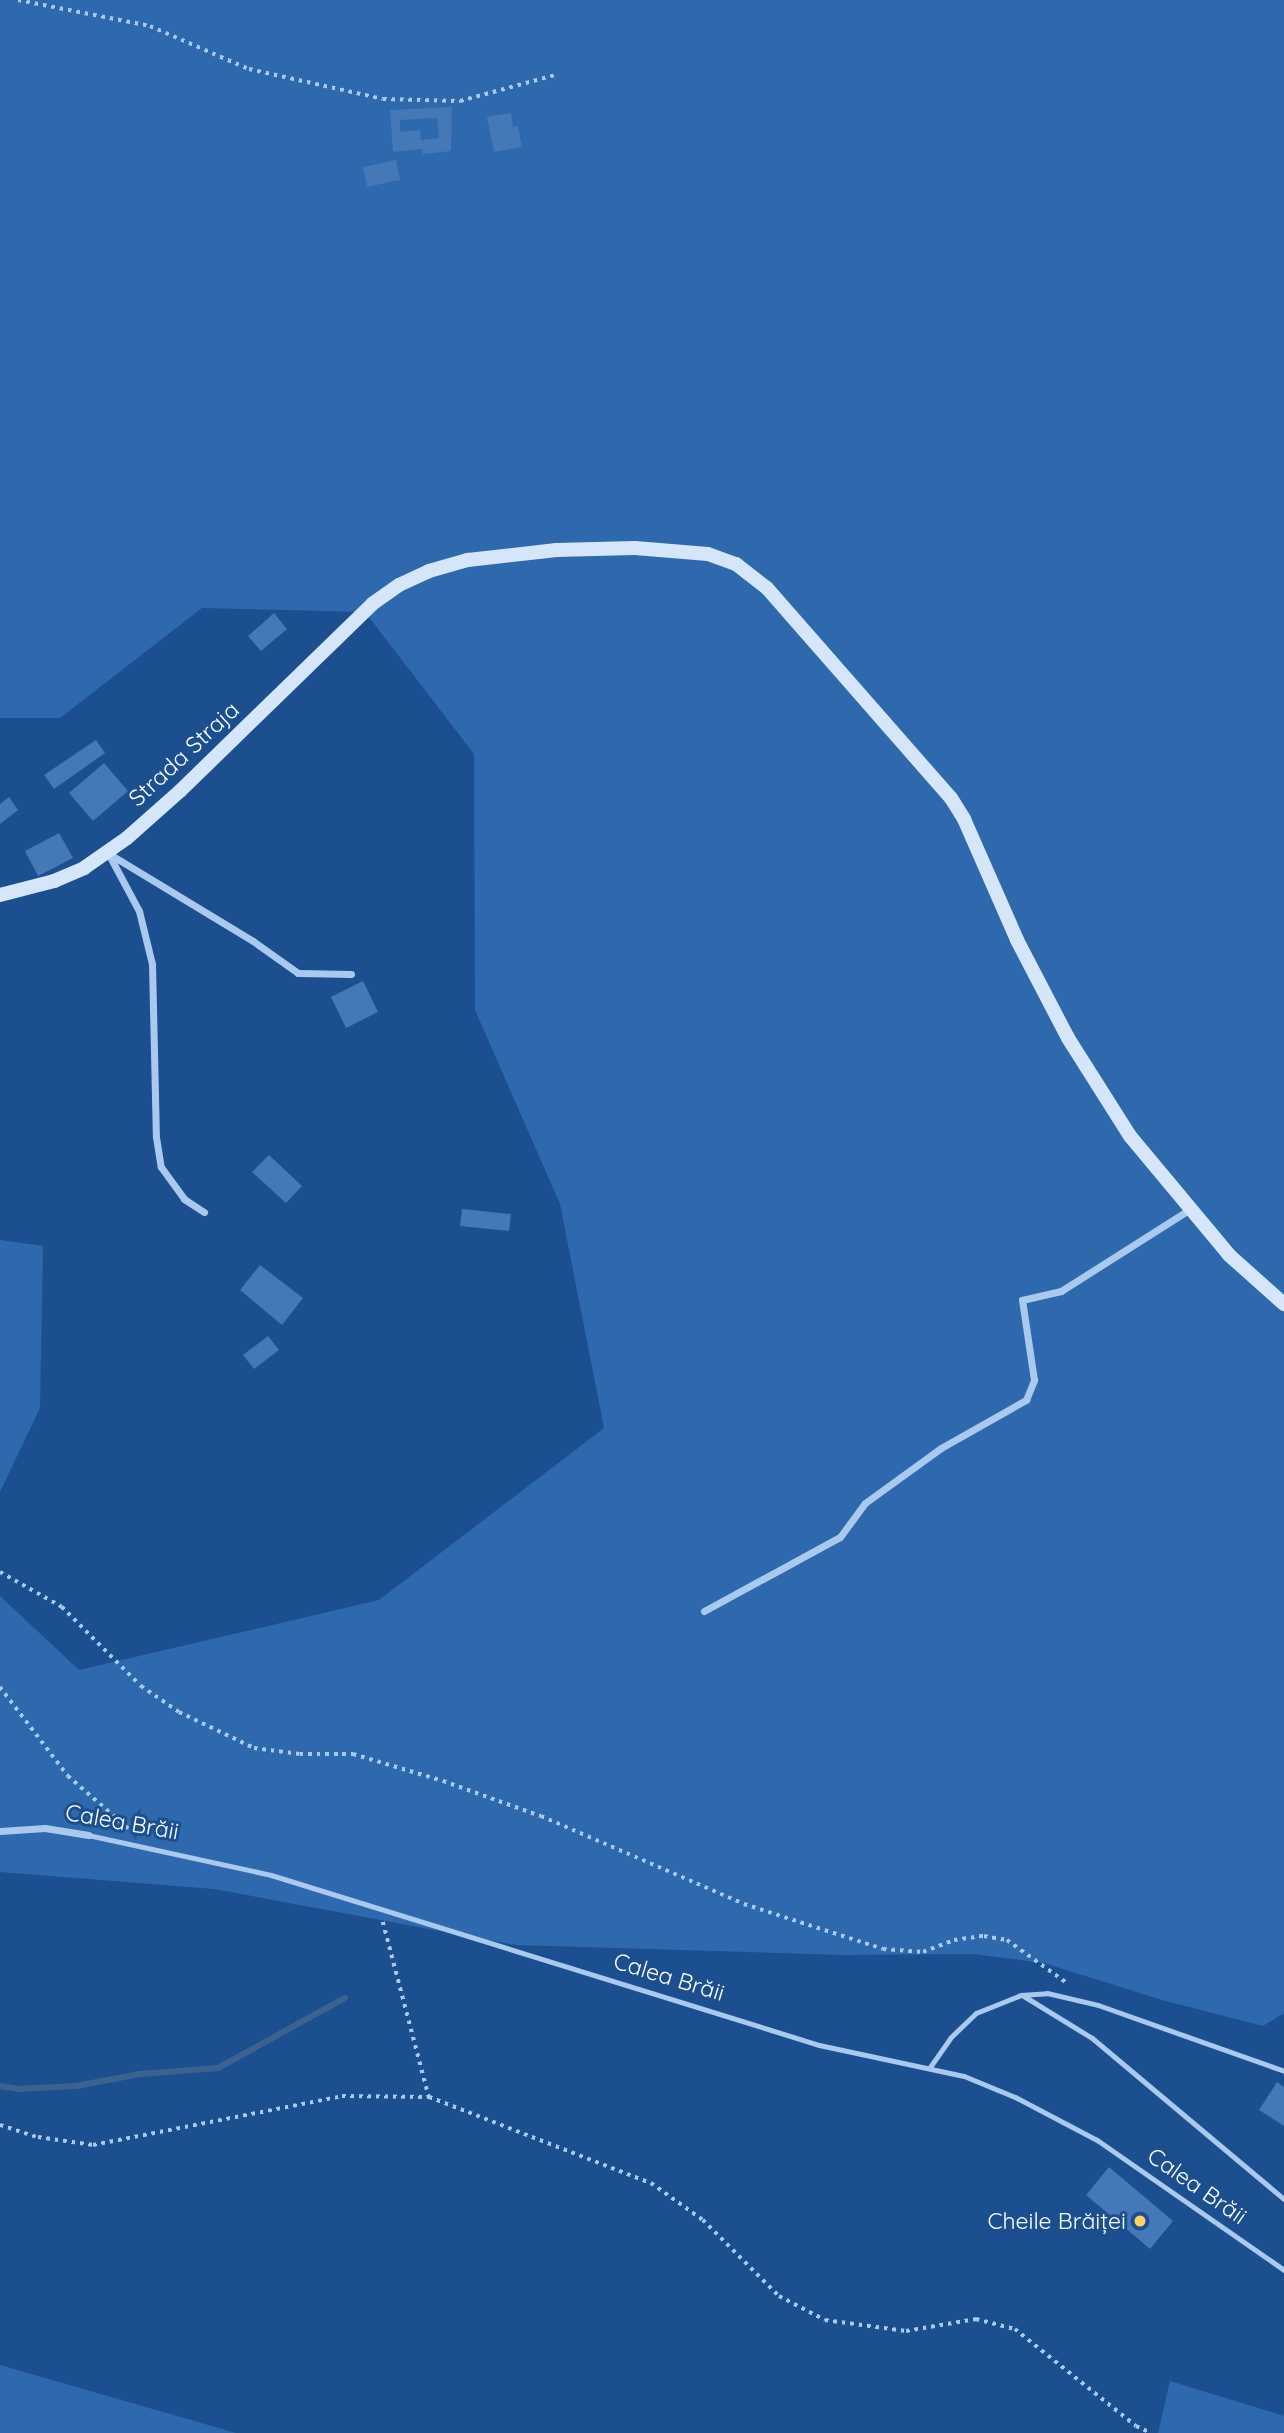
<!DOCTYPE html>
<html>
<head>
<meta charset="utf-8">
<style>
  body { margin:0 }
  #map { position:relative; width:1284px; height:2433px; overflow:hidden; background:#1b4f8f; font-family:Quicksand,sans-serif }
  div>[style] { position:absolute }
  .green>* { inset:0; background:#2e69ad }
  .stream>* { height:6px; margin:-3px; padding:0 3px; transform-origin:3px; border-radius:3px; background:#3c6290 }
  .building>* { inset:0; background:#4478b7 }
  .path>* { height:3.5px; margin-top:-1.75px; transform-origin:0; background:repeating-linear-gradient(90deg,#a9c9ee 0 3.5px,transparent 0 8.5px) }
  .service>* { height:5px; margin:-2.5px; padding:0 2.5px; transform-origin:2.5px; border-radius:2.5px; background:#a9c9ee }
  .minor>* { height:7px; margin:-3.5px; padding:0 3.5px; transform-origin:3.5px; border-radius:3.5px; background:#a9c9ee }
  .secondary>* { height:14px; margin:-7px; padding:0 7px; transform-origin:7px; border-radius:7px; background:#d6e6fa }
  .dots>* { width:19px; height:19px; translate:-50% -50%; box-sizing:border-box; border:4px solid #1b4f8f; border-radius:50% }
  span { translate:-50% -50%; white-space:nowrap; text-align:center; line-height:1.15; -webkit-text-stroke:6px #1b4f8f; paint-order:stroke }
  .street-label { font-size:23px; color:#fff }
  .poi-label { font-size:23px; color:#fff }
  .right { translate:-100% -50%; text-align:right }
</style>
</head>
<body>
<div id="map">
  <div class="green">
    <div style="clip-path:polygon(0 0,1284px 0,1284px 2013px,1263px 2026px,1162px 2000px,1044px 1963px,974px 1954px,844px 1955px,516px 1945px,214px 1889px,0 1872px,0 1596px,79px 1670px,379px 1600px,604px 1428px,560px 1204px,475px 1010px,474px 754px,365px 612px,202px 608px,60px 718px,0 718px)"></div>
    <div style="clip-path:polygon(0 1240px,43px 1246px,40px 1408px,0 1492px)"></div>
    <div style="clip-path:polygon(0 2365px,236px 2433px,0 2433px)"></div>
    <div style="clip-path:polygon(1170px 2381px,1284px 2416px,1284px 2433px,1158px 2433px)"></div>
  </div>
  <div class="stream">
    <div style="left:0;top:2086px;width:18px;rotate:9deg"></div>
    <div style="left:18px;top:2089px;width:58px;rotate:-3deg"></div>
    <div style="left:76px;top:2086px;width:65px;rotate:-10.6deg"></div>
    <div style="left:140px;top:2074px;width:78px;rotate:-4.4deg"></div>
    <div style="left:218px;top:2068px;width:145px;rotate:-28.9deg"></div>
  </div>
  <div class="building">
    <div style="clip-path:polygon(evenodd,452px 107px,451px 151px,423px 154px,422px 149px,393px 152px,390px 110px,452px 107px,437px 118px,439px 138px,421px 140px,420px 130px,400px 132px,400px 120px,437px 118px)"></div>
    <div style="clip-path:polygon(511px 113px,513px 127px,518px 126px,522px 147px,494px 152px,487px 117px)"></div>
    <div style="clip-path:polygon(396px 160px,400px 180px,367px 187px,363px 167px)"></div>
    <div style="clip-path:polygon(274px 613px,287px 629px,261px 651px,248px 636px)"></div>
    <div style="clip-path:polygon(96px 740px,105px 753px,54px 789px,44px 775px)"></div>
    <div style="clip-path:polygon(104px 763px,128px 791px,93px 821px,69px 793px)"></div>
    <div style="clip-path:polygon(9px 797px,18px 810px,0 824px,0 804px)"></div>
    <div style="clip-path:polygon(59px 833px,73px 858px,38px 876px,25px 851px)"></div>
    <div style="clip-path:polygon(363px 981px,378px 1012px,346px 1028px,331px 997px)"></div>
    <div style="clip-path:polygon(269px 1155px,302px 1186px,286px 1203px,252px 1172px)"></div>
    <div style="clip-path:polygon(462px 1209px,511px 1214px,509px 1231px,460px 1226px)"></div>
    <div style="clip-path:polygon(260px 1265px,303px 1298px,282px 1325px,240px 1290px)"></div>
    <div style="clip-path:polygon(268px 1336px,279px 1350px,254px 1369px,243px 1355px)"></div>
    <div style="clip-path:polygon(1277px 2082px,1284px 2087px,1284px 2126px,1259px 2110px)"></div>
    <div style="clip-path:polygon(1109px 2167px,1173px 2221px,1150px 2249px,1086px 2195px)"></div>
  </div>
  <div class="path">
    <div style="left:18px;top:0;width:135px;rotate:11.1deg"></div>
    <div style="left:150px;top:26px;width:108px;rotate:23.5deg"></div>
    <div style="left:249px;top:69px;width:137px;rotate:12.6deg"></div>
    <div style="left:383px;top:99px;width:77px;rotate:1.5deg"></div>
    <div style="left:460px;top:101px;width:98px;rotate:-15.3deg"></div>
    <div style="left:0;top:1572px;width:71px;rotate:29.4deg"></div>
    <div style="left:62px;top:1607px;width:112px;rotate:45deg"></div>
    <div style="left:141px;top:1686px;width:46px;rotate:34.4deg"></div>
    <div style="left:179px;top:1712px;width:83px;rotate:25.6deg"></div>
    <div style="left:254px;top:1748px;width:46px;rotate:7.4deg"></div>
    <div style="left:300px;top:1754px;width:53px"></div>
    <div style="left:353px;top:1754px;width:94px;rotate:16.7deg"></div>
    <div style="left:443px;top:1781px;width:104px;rotate:19.7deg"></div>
    <div style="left:541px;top:1816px;width:221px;rotate:23.4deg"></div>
    <div style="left:744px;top:1904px;width:146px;rotate:17.9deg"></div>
    <div style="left:883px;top:1949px;width:40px;rotate:4.3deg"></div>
    <div style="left:923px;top:1952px;width:33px;rotate:-21deg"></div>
    <div style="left:954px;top:1940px;width:30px;rotate:-8deg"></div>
    <div style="left:984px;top:1936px;width:23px;rotate:10deg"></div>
    <div style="left:1007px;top:1940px;width:74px;rotate:35.6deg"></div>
    <div style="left:0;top:1687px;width:112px;rotate:52.6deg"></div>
    <div style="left:68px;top:1776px;width:82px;rotate:41.1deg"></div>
    <div style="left:383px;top:1922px;width:181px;rotate:75.3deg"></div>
    <div style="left:0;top:2125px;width:40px;rotate:18deg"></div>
    <div style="left:38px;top:2137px;width:56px;rotate:8.3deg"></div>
    <div style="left:93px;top:2145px;width:254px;rotate:-11.1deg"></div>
    <div style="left:342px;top:2096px;width:87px;rotate:0.7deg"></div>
    <div style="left:429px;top:2097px;width:238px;rotate:21.2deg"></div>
    <div style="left:651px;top:2183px;width:64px;rotate:35.4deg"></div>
    <div style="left:703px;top:2220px;width:107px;rotate:45deg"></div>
    <div style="left:779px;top:2296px;width:52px;rotate:27.6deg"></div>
    <div style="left:825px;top:2320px;width:82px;rotate:7.7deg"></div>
    <div style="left:906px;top:2331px;width:71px;rotate:-9.7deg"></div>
    <div style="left:976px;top:2319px;width:40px;rotate:14.4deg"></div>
    <div style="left:1015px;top:2329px;width:155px;rotate:38.7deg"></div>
    <div style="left:1136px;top:2426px;width:17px;rotate:25deg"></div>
  </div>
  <div class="service">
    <div style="left:88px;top:1835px;width:187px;rotate:12.3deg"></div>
    <div style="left:271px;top:1875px;width:574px;rotate:17.23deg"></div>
    <div style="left:819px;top:2045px;width:148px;rotate:12.1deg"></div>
    <div style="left:964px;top:2076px;width:55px;rotate:22.4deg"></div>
    <div style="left:1015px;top:2097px;width:93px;rotate:27.7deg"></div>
    <div style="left:1097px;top:2140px;width:228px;rotate:34.8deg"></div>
    <div style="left:1022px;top:1995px;width:82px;rotate:31.6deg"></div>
    <div style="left:1092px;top:2038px;width:251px;rotate:40deg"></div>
    <div style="left:930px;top:2067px;width:35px;rotate:-55deg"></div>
    <div style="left:950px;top:2038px;width:36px;rotate:-44deg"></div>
    <div style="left:976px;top:2013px;width:48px;rotate:-21.8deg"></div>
    <div style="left:1021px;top:1995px;width:26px;rotate:-4deg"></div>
    <div style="left:1047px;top:1993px;width:52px;rotate:13.2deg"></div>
    <div style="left:1098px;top:2005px;width:197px;rotate:19.5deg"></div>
  </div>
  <div class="minor">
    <div style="left:108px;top:853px;width:66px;rotate:61.9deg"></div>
    <div style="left:139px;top:911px;width:55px;rotate:76.2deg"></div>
    <div style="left:152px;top:964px;width:173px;rotate:88.7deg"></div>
    <div style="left:156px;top:1137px;width:30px;rotate:81deg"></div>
    <div style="left:161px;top:1167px;width:39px;rotate:54deg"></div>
    <div style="left:184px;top:1199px;width:24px;rotate:33deg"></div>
    <div style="left:111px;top:855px;width:166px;rotate:31.2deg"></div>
    <div style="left:253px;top:941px;width:55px;rotate:35.4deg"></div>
    <div style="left:298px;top:973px;width:53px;rotate:1.1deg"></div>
    <div style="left:704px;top:1611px;width:155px;rotate:-28.6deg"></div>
    <div style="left:840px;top:1537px;width:42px;rotate:-53.7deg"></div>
    <div style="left:865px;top:1503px;width:94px;rotate:-35.9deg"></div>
    <div style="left:941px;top:1448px;width:98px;rotate:-29.5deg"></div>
    <div style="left:1026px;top:1400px;width:22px;rotate:-68deg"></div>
    <div style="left:1034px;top:1380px;width:81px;rotate:-98.5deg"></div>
    <div style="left:1022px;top:1300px;width:40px;rotate:-13deg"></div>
    <div style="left:1061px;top:1291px;width:153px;rotate:-32.4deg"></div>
    <div style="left:0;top:1831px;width:45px;rotate:-3.8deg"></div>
    <div style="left:45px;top:1828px;width:44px;rotate:9.2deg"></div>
  </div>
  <div class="secondary">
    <div style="left:0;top:895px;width:56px;rotate:-14.5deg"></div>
    <div style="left:54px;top:881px;width:33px;rotate:-23deg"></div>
    <div style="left:84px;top:868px;width:52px;rotate:-34.9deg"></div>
    <div style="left:127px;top:838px;width:71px;rotate:-41.6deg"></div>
    <div style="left:180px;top:791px;width:268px;rotate:-44.2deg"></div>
    <div style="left:372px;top:604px;width:33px;rotate:-35deg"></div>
    <div style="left:399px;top:585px;width:33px;rotate:-25deg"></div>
    <div style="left:429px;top:571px;width:41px;rotate:-15.8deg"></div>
    <div style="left:468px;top:560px;width:89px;rotate:-6.5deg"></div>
    <div style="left:556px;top:550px;width:79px;rotate:-1.5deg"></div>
    <div style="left:635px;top:548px;width:73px;rotate:4.7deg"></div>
    <div style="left:708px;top:554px;width:30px;rotate:20deg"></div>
    <div style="left:736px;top:564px;width:39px;rotate:38deg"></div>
    <div style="left:767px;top:588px;width:279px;rotate:48.8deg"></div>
    <div style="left:951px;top:798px;width:25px;rotate:58deg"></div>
    <div style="left:964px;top:819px;width:132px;rotate:66.3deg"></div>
    <div style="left:1017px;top:940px;width:110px;rotate:62.5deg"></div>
    <div style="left:1068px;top:1038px;width:116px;rotate:57.7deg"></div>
    <div style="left:1130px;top:1136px;width:155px;rotate:50.2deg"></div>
    <div style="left:1229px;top:1255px;width:74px;rotate:41.7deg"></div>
  </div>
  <div class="dots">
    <div style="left:1140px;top:2221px;background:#ffd166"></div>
  </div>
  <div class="street-label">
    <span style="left:184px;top:754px;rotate:-43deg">Strada Straja</span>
    <span style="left:122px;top:1822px;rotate:10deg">Calea Brăii</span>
    <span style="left:669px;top:1977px;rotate:17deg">Calea Brăii</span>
    <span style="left:1197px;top:2186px;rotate:35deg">Calea Brăii</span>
  </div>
  <div class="poi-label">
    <span class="right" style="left:1126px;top:2221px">Cheile Brăiței</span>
  </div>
</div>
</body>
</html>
